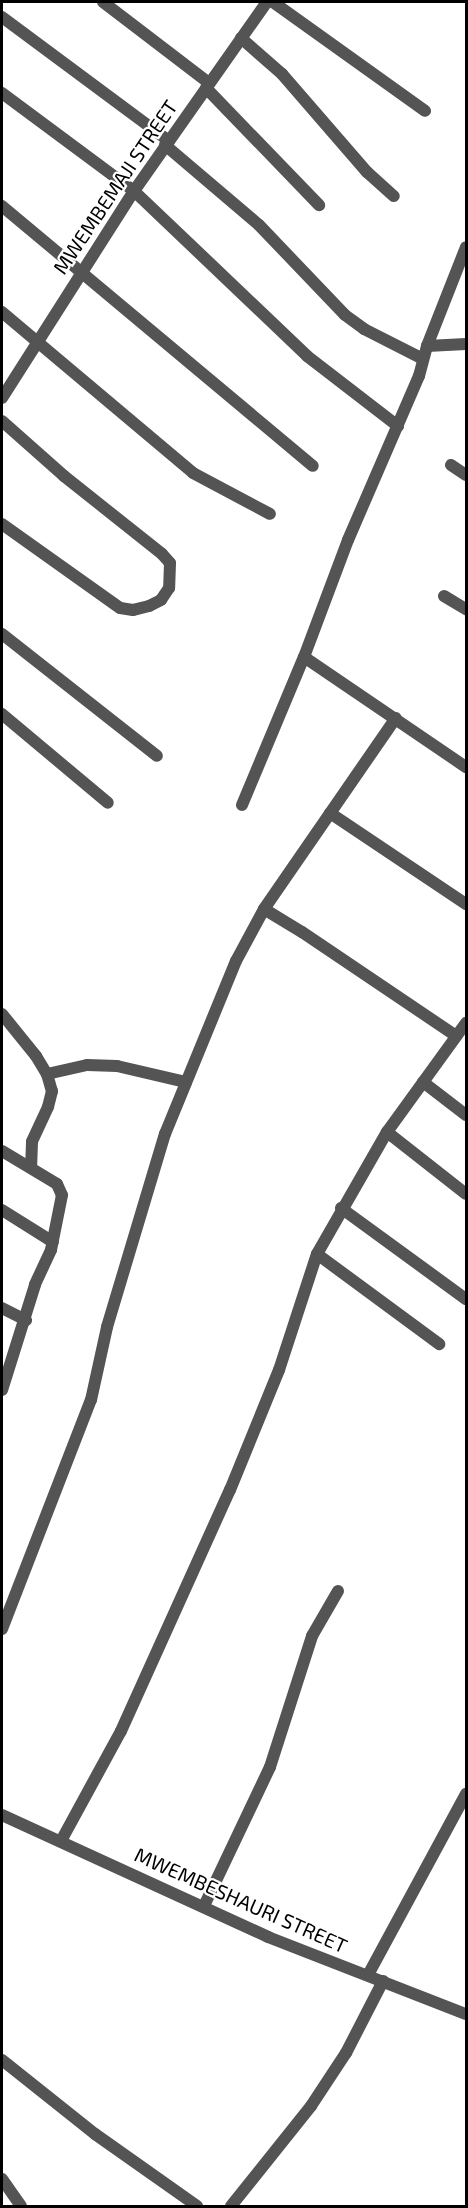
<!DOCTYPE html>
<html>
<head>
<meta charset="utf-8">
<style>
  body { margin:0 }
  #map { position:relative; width:468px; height:2208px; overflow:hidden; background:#fff; font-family:"Exo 2",sans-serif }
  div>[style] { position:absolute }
  .minor>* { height:12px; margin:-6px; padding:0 6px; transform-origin:6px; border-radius:6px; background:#545454 }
  .tertiary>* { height:12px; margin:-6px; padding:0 6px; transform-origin:6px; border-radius:6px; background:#545454 }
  span { translate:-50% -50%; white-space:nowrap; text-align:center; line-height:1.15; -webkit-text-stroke:4.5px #fff; paint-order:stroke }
  .street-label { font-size:20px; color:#000 }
  .frame { position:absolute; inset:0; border:3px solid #000; pointer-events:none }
</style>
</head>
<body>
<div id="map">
  <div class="minor">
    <div style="left:103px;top:2px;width:133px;rotate:37.4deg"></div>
    <div style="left:273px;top:2px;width:187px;rotate:35.6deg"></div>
    <div style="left:2px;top:17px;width:208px;rotate:36.6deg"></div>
    <div style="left:241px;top:38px;width:55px;rotate:41.3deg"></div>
    <div style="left:282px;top:74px;width:130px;rotate:49.1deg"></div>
    <div style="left:367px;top:172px;width:36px;rotate:42deg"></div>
    <div style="left:206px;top:88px;width:163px;rotate:46deg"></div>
    <div style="left:2px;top:93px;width:164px;rotate:36.6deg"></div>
    <div style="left:134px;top:191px;width:239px;rotate:43.6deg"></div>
    <div style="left:307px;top:356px;width:115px;rotate:37.6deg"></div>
    <div style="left:165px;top:145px;width:123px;rotate:40.4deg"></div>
    <div style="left:259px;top:225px;width:124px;rotate:46.3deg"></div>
    <div style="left:345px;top:315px;width:24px;rotate:36deg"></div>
    <div style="left:364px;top:329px;width:66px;rotate:27deg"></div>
    <div style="left:2px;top:206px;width:405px;rotate:39.9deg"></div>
    <div style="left:2px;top:312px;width:250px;rotate:40.1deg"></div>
    <div style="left:193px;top:473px;width:87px;rotate:28deg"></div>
    <div style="left:427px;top:346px;width:39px;rotate:-3deg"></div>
    <div style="left:2px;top:398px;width:246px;rotate:-57.5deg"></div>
    <div style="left:134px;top:191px;width:231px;rotate:-54.9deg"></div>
    <div style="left:2px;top:421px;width:83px;rotate:41.6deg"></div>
    <div style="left:64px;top:476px;width:125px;rotate:38.5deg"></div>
    <div style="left:162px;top:554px;width:12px;rotate:48deg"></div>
    <div style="left:170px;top:563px;width:25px;rotate:92deg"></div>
    <div style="left:169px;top:588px;width:14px;rotate:124deg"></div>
    <div style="left:161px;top:600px;width:13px;rotate:153deg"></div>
    <div style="left:149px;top:606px;width:16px;rotate:166deg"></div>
    <div style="left:133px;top:610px;width:13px;rotate:-171deg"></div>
    <div style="left:120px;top:608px;width:145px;rotate:-144.6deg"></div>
    <div style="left:451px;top:465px;width:18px;rotate:34deg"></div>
    <div style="left:444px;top:596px;width:26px;rotate:31deg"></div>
    <div style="left:2px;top:634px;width:197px;rotate:38.2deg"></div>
    <div style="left:304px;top:657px;width:196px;rotate:34.2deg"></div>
    <div style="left:2px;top:714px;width:138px;rotate:40deg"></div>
    <div style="left:242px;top:805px;width:160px;rotate:-67.3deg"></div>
    <div style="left:304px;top:657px;width:125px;rotate:-69.4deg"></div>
    <div style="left:348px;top:540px;width:179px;rotate:-66.6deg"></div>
    <div style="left:419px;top:376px;width:31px;rotate:-75deg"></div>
    <div style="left:427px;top:346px;width:106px;rotate:-68.5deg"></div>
    <div style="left:330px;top:813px;width:164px;rotate:33.8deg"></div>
    <div style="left:264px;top:909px;width:44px;rotate:31.2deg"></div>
    <div style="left:302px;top:932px;width:186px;rotate:34deg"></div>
    <div style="left:2px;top:1014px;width:54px;rotate:51deg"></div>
    <div style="left:36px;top:1056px;width:21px;rotate:59deg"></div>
    <div style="left:47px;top:1074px;width:18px;rotate:74deg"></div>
    <div style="left:52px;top:1091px;width:16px;rotate:104deg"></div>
    <div style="left:48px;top:1107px;width:38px;rotate:115deg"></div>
    <div style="left:32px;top:1142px;width:26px;rotate:92deg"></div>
    <div style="left:47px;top:1074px;width:41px;rotate:-12.7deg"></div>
    <div style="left:87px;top:1065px;width:30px;rotate:2deg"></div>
    <div style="left:117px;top:1066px;width:71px;rotate:13.1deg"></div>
    <div style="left:423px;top:1082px;width:54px;rotate:37.5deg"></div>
    <div style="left:387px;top:1132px;width:100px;rotate:38.1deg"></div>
    <div style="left:2px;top:1151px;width:64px;rotate:31deg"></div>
    <div style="left:57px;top:1184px;width:12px;rotate:66deg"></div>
    <div style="left:62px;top:1195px;width:56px;rotate:101.3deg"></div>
    <div style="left:51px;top:1250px;width:38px;rotate:115deg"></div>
    <div style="left:35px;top:1285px;width:110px;rotate:107.4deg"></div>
    <div style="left:341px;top:1208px;width:155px;rotate:36.1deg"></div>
    <div style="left:2px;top:1210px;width:60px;rotate:32.1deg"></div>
    <div style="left:317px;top:1254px;width:152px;rotate:36.4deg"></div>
    <div style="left:2px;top:1308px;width:27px;rotate:27deg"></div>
    <div style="left:2px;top:1629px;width:246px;rotate:-68.8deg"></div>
    <div style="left:91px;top:1400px;width:75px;rotate:-77.6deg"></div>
    <div style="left:107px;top:1327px;width:202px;rotate:-73.3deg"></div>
    <div style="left:165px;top:1134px;width:187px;rotate:-67.7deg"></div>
    <div style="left:236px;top:961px;width:59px;rotate:-61.7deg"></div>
    <div style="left:264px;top:909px;width:232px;rotate:-55.4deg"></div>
    <div style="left:61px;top:1841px;width:125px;rotate:-61.4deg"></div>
    <div style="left:121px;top:1731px;width:265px;rotate:-65.7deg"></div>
    <div style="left:230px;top:1490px;width:130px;rotate:-67.8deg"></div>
    <div style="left:279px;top:1370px;width:122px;rotate:-71.9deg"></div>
    <div style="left:317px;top:1254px;width:141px;rotate:-60.2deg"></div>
    <div style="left:387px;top:1132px;width:135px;rotate:-54.1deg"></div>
    <div style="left:204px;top:1906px;width:154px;rotate:-64.6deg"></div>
    <div style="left:270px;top:1767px;width:138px;rotate:-72.2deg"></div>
    <div style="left:312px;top:1636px;width:52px;rotate:-60deg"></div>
    <div style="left:368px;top:1975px;width:206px;rotate:-61.6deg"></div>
    <div style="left:2px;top:2060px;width:119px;rotate:38.5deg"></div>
    <div style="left:95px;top:2134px;width:125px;rotate:35.2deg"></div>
    <div style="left:2px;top:2179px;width:33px;rotate:55deg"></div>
    <div style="left:231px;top:2206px;width:128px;rotate:-51.3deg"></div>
    <div style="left:311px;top:2106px;width:64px;rotate:-56.6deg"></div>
    <div style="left:346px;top:2053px;width:81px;rotate:-62.8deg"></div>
  </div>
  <div class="tertiary">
    <div style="left:2px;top:1815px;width:293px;rotate:24.6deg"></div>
    <div style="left:268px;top:1937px;width:212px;rotate:21.3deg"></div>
  </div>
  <div class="street-label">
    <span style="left:115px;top:187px;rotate:-56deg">MWEMBEMAJI STREET</span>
    <span style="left:241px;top:1900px;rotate:24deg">MWEMBESHAURI STREET</span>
  </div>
  <div class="frame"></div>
</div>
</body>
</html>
